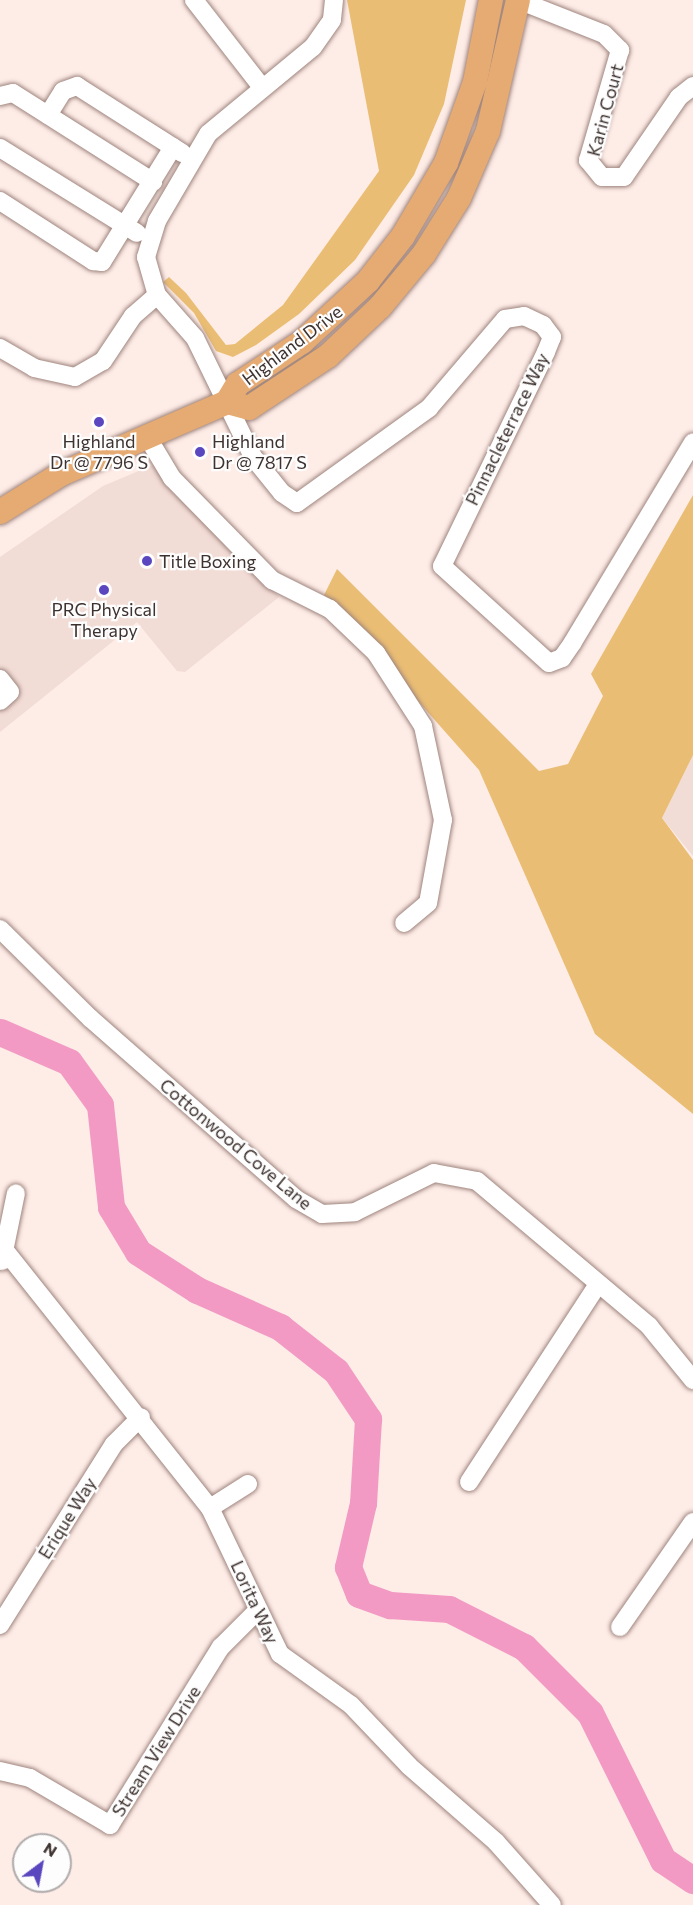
<!DOCTYPE html>
<html>
<head>
<meta charset="utf-8">
<style>
  body { margin:0 }
  #map { position:relative; width:693px; height:1905px; overflow:hidden; background:#feece7; font-family:Commissioner,sans-serif }
  div>[style] { position:absolute }
  .built>* { inset:0; background:#f2dcd6 }
  .green>* { inset:0; background:#eabd74 }
  .river>* { height:27px; margin:-13.5px; padding:0 13.5px; transform-origin:13.5px; border-radius:13.5px; background:#f29ac3 }
  .roads { filter:drop-shadow(0 0 2px #9e847d) drop-shadow(0 0 2px #9e847d) }
  .minor>* { height:18px; margin:-9px; padding:0 9px; transform-origin:9px; border-radius:9px; background:#fff }
  .major>* { height:24px; margin:-12px; padding:0 12px; transform-origin:12px; border-radius:12px; background:#e6ab72 }
  .dots>* { width:16px; height:16px; translate:-50% -50%; box-sizing:border-box; border:3px solid #fdfdfd; border-radius:50% }
  span { translate:-50% -50%; white-space:nowrap; text-align:center; line-height:1.15; -webkit-text-stroke:4.5px #fdfdfd; paint-order:stroke }
  .street-label { font-size:18px; color:#3d322f }
  .poi-label { font-size:18px; color:#3d322f }
  .left { translate:0 -50%; text-align:left }
  .north { position:absolute; left:12px; top:1833px; width:60px; height:60px; box-sizing:border-box; background:#fdfdfd; border:2px solid #b0acab; border-radius:50%; rotate:32deg; font-size:16px; font-weight:700; line-height:24px; text-align:center; color:#3d322f }
  .north::after { content:''; display:block; margin:auto; width:21px; height:27px; background:#5a46be; clip-path:polygon(50% 0,100% 100%,50% 72%,0 100%) }
</style>
</head>
<body>
<div id="map">
  <div class="built">
    <div style="clip-path:polygon(153px 465px,279px 597px,185px 672px,177px 671px,137px 622px,0 732px,0 557px,103px 486px)"></div>
    <div style="clip-path:polygon(693px 755px,693px 856px,662px 818px)"></div>
  </div>
  <div class="green">
    <div style="clip-path:polygon(347px 0,466px 0,444px 104px,414px 175px,355px 260px,299px 314px,256px 345px,233px 357px,216px 351px,194px 313px,163px 282px,169px 277px,186px 293px,226px 345px,235px 344px,283px 305px,379px 171px)"></div>
    <div style="clip-path:polygon(693px 495px,693px 755px,662px 818px,693px 860px,693px 1114px,595px 1034px,479px 770px,324px 595px,337px 569px,539px 771px,568px 764px,603px 696px,591px 674px)"></div>
  </div>
  <div class="river">
    <div style="left:0;top:1032px;width:75px;rotate:23.5deg"></div>
    <div style="left:69px;top:1062px;width:53px;rotate:54.2deg"></div>
    <div style="left:100px;top:1105px;width:103px;rotate:83.8deg"></div>
    <div style="left:111px;top:1207px;width:52px;rotate:59deg"></div>
    <div style="left:138px;top:1252px;width:70px;rotate:32.8deg"></div>
    <div style="left:197px;top:1290px;width:91px;rotate:24deg"></div>
    <div style="left:280px;top:1327px;width:71px;rotate:38.2deg"></div>
    <div style="left:336px;top:1371px;width:58px;rotate:56.3deg"></div>
    <div style="left:368px;top:1419px;width:84px;rotate:93.4deg"></div>
    <div style="left:363px;top:1503px;width:66px;rotate:103.2deg"></div>
    <div style="left:348px;top:1567px;width:29px;rotate:68deg"></div>
    <div style="left:359px;top:1594px;width:33px;rotate:20deg"></div>
    <div style="left:390px;top:1605px;width:59px;rotate:3.9deg"></div>
    <div style="left:449px;top:1609px;width:84px;rotate:26.9deg"></div>
    <div style="left:524px;top:1647px;width:93px;rotate:45deg"></div>
    <div style="left:590px;top:1713px;width:164px;rotate:63.6deg"></div>
    <div style="left:663px;top:1860px;width:36px;rotate:34deg"></div>
  </div>
  <div class="roads">
    <div class="minor">
      <div style="left:194px;top:0;width:109px;rotate:52.1deg"></div>
      <div style="left:334px;top:0;width:20px;rotate:96deg"></div>
      <div style="left:332px;top:20px;width:33px;rotate:125deg"></div>
      <div style="left:313px;top:47px;width:136px;rotate:140.4deg"></div>
      <div style="left:208px;top:134px;width:101px;rotate:120.4deg"></div>
      <div style="left:157px;top:221px;width:38px;rotate:107deg"></div>
      <div style="left:146px;top:257px;width:40px;rotate:74deg"></div>
      <div style="left:157px;top:295px;width:57px;rotate:48.5deg"></div>
      <div style="left:195px;top:338px;width:132px;rotate:64deg"></div>
      <div style="left:253px;top:457px;width:46px;rotate:51.1deg"></div>
      <div style="left:282px;top:493px;width:18px;rotate:34deg"></div>
      <div style="left:297px;top:503px;width:163px;rotate:-35.7deg"></div>
      <div style="left:429px;top:408px;width:117px;rotate:-49.5deg"></div>
      <div style="left:505px;top:319px;width:19px;rotate:-9deg"></div>
      <div style="left:524px;top:316px;width:21px;rotate:25deg"></div>
      <div style="left:543px;top:325px;width:15px;rotate:53deg"></div>
      <div style="left:552px;top:337px;width:16px;rotate:112deg"></div>
      <div style="left:546px;top:352px;width:238px;rotate:115.9deg"></div>
      <div style="left:442px;top:566px;width:144px;rotate:42.2deg"></div>
      <div style="left:549px;top:663px;width:14px;rotate:-21deg"></div>
      <div style="left:562px;top:658px;width:19px;rotate:-55deg"></div>
      <div style="left:573px;top:642px;width:233px;rotate:-59deg"></div>
      <div style="left:518px;top:0;width:92px;rotate:21.6deg"></div>
      <div style="left:604px;top:34px;width:23px;rotate:45deg"></div>
      <div style="left:620px;top:50px;width:115px;rotate:106.2deg"></div>
      <div style="left:588px;top:160px;width:22px;rotate:51deg"></div>
      <div style="left:602px;top:177px;width:22px"></div>
      <div style="left:624px;top:177px;width:97px;rotate:-55.5deg"></div>
      <div style="left:679px;top:97px;width:18px;rotate:-38deg"></div>
      <div style="left:0;top:96px;width:13px;rotate:-13deg"></div>
      <div style="left:13px;top:93px;width:166px;rotate:32.4deg"></div>
      <div style="left:48px;top:115px;width:28px;rotate:-58deg"></div>
      <div style="left:63px;top:91px;width:15px;rotate:-20deg"></div>
      <div style="left:77px;top:86px;width:125px;rotate:32.5deg"></div>
      <div style="left:0;top:148px;width:161px;rotate:31.8deg"></div>
      <div style="left:0;top:201px;width:111px;rotate:32.8deg"></div>
      <div style="left:93px;top:261px;width:9px;rotate:6deg"></div>
      <div style="left:102px;top:262px;width:135px;rotate:-58.3deg"></div>
      <div style="left:0;top:348px;width:39px;rotate:30deg"></div>
      <div style="left:34px;top:368px;width:42px;rotate:12.4deg"></div>
      <div style="left:75px;top:377px;width:32px;rotate:-30deg"></div>
      <div style="left:103px;top:361px;width:54px;rotate:-56.3deg"></div>
      <div style="left:133px;top:316px;width:32px;rotate:-41deg"></div>
      <div style="left:148px;top:438px;width:47px;rotate:59deg"></div>
      <div style="left:172px;top:478px;width:143px;rotate:45.6deg"></div>
      <div style="left:272px;top:580px;width:65px;rotate:26.6deg"></div>
      <div style="left:330px;top:609px;width:64px;rotate:43.7deg"></div>
      <div style="left:376px;top:653px;width:87px;rotate:57.2deg"></div>
      <div style="left:423px;top:726px;width:96px;rotate:78deg"></div>
      <div style="left:443px;top:820px;width:84px;rotate:100.2deg"></div>
      <div style="left:428px;top:903px;width:31px;rotate:140deg"></div>
      <div style="left:0;top:679px;width:16px;rotate:52deg"></div>
      <div style="left:10px;top:692px;width:13px;rotate:138deg"></div>
      <div style="left:0;top:929px;width:127px;rotate:44.7deg"></div>
      <div style="left:90px;top:1018px;width:274px;rotate:41.3deg"></div>
      <div style="left:296px;top:1199px;width:30px;rotate:30deg"></div>
      <div style="left:322px;top:1214px;width:33px;rotate:-3deg"></div>
      <div style="left:355px;top:1212px;width:88px;rotate:-26.3deg"></div>
      <div style="left:434px;top:1173px;width:44px;rotate:10.5deg"></div>
      <div style="left:477px;top:1181px;width:225px;rotate:40.1deg"></div>
      <div style="left:649px;top:1326px;width:70px;rotate:50.8deg"></div>
      <div style="left:7px;top:1253px;width:326px;rotate:51.5deg"></div>
      <div style="left:210px;top:1508px;width:162px;rotate:64.4deg"></div>
      <div style="left:280px;top:1654px;width:87px;rotate:35.7deg"></div>
      <div style="left:351px;top:1705px;width:84px;rotate:46.4deg"></div>
      <div style="left:409px;top:1766px;width:116px;rotate:41.1deg"></div>
      <div style="left:496px;top:1842px;width:84px;rotate:48.4deg"></div>
      <div style="left:2px;top:1261px;width:69px;rotate:-78.4deg"></div>
      <div style="left:469px;top:1482px;width:236px;rotate:-56.9deg"></div>
      <div style="left:210px;top:1508px;width:45px;rotate:-32.3deg"></div>
      <div style="left:0;top:1625px;width:214px;rotate:-57.8deg"></div>
      <div style="left:114px;top:1444px;width:38px;rotate:-45deg"></div>
      <div style="left:620px;top:1627px;width:128px;rotate:-55.2deg"></div>
      <div style="left:0;top:1771px;width:31px;rotate:13deg"></div>
      <div style="left:30px;top:1778px;width:93px;rotate:30.4deg"></div>
      <div style="left:110px;top:1825px;width:210px;rotate:-58.1deg"></div>
      <div style="left:221px;top:1647px;width:52px;rotate:-45deg"></div>
    </div>
    <div class="major">
      <div style="left:227px;top:402px;width:23px;rotate:15deg"></div>
      <div style="left:249px;top:408px;width:95px;rotate:-33.4deg"></div>
      <div style="left:328px;top:356px;width:71px;rotate:-43.3deg"></div>
      <div style="left:380px;top:307px;width:69px;rotate:-50.3deg"></div>
      <div style="left:424px;top:254px;width:66px;rotate:-58deg"></div>
      <div style="left:459px;top:198px;width:73px;rotate:-66.6deg"></div>
      <div style="left:488px;top:131px;width:134px;rotate:-77.1deg"></div>
      <div style="left:0;top:512px;width:72px;rotate:-31.9deg"></div>
      <div style="left:61px;top:474px;width:181px;rotate:-23.4deg"></div>
      <div style="left:227px;top:402px;width:21px;rotate:-59deg"></div>
      <div style="left:238px;top:384px;width:77px;rotate:-33.3deg"></div>
      <div style="left:302px;top:342px;width:90px;rotate:-42.7deg"></div>
      <div style="left:368px;top:281px;width:57px;rotate:-52.1deg"></div>
      <div style="left:403px;top:236px;width:85px;rotate:-59.5deg"></div>
      <div style="left:446px;top:163px;width:86px;rotate:-70.3deg"></div>
      <div style="left:475px;top:82px;width:84px;rotate:-79deg"></div>
    </div>
  </div>
  <div class="dots">
    <div style="left:99px;top:422px;background:#5a46be"></div>
    <div style="left:200px;top:452px;background:#5a46be"></div>
    <div style="left:147px;top:561px;background:#5a46be"></div>
    <div style="left:104px;top:590px;background:#5a46be"></div>
  </div>
  <div class="street-label">
    <span style="left:605px;top:110px;rotate:-75deg">Karin Court</span>
    <span style="left:292px;top:345px;rotate:-37deg">Highland Drive</span>
    <span style="left:507px;top:429px;rotate:-64deg">Pinnacleterrace Way</span>
    <span style="left:236px;top:1144px;rotate:40deg">Cottonwood Cove Lane</span>
    <span style="left:67px;top:1518px;rotate:-58deg">Erique Way</span>
    <span style="left:255px;top:1602px;rotate:65deg">Lorita Way</span>
    <span style="left:156px;top:1751px;rotate:-58deg">Stream View Drive</span>
  </div>
  <div class="poi-label">
    <span style="left:99px;top:452px">Highland<br>Dr @ 7796 S</span>
    <span class="left" style="left:212px;top:452px">Highland<br>Dr @ 7817 S</span>
    <span class="left" style="left:159px;top:561px">Title Boxing</span>
    <span style="left:104px;top:620px">PRC Physical<br>Therapy</span>
  </div>
  <div class="north">N</div>
</div>
</body>
</html>
